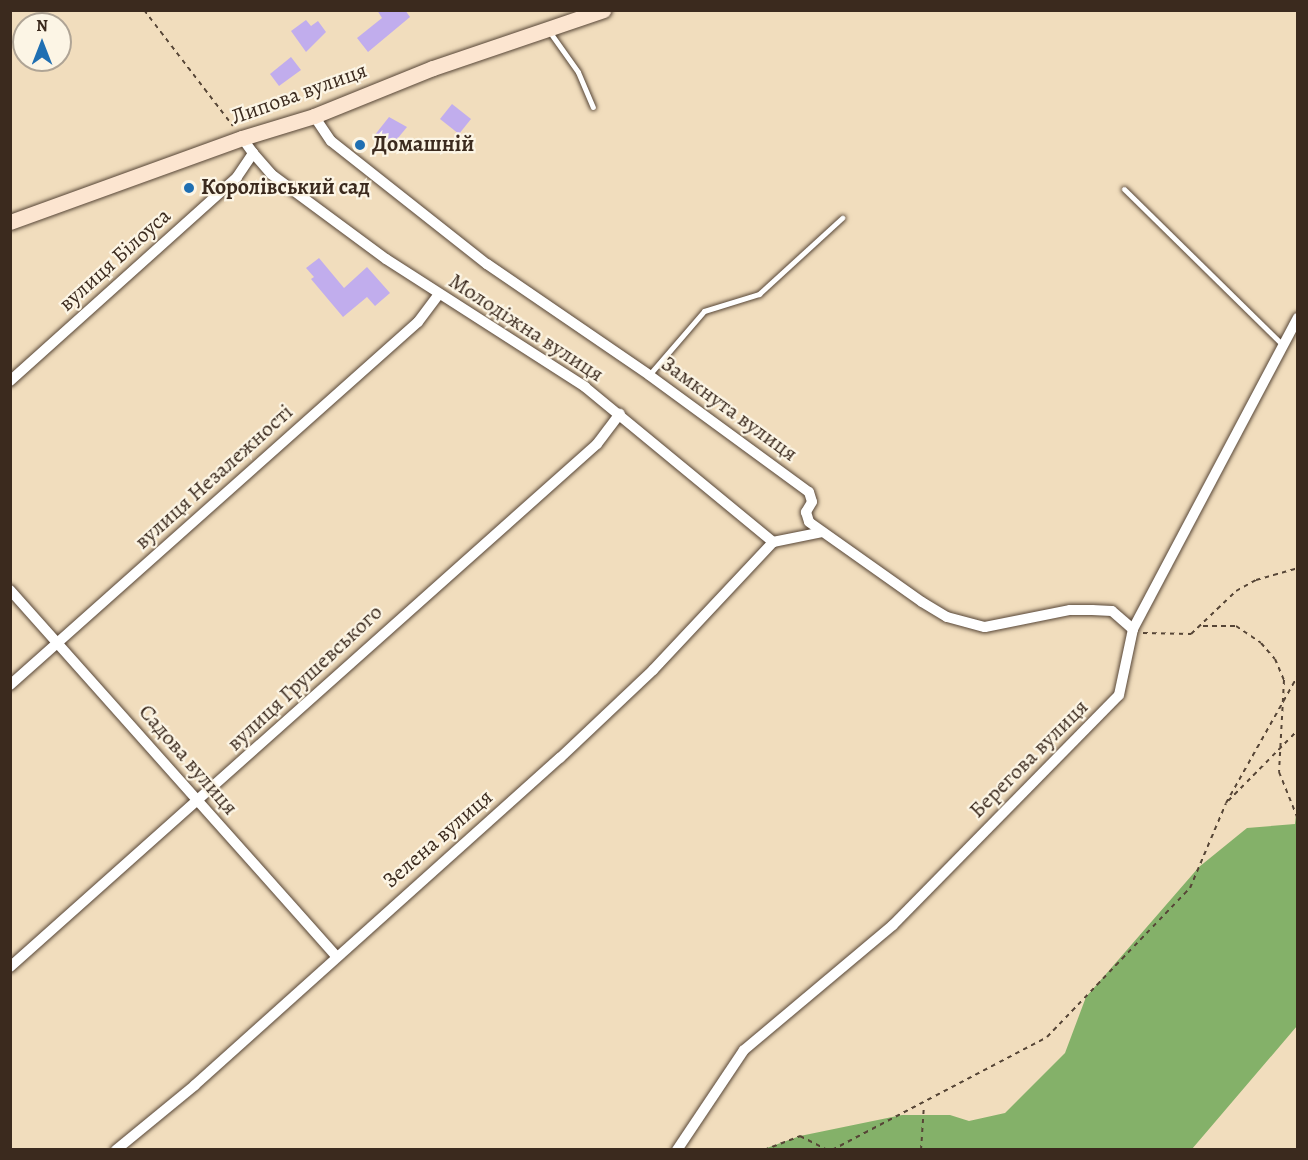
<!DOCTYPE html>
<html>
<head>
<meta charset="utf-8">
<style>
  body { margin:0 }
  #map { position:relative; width:1308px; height:1160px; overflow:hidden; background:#f1ddbd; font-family:Alegreya,serif }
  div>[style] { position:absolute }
  .forest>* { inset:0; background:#84b169 }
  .building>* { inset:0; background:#c1aded }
  .path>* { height:2px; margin-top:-1px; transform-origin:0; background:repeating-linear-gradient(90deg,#564536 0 4.5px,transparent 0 9px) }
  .roads { filter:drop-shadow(0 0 2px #564536) drop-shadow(0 0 2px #564536) }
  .lane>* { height:5px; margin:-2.5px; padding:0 2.5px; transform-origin:2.5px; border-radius:2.5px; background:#fff }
  .street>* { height:10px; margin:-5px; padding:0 5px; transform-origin:5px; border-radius:5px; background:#fff }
  .secondary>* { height:15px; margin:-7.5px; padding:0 7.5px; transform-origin:7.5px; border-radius:7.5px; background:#fce5d0 }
  .dots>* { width:16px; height:16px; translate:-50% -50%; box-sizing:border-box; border:3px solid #fcf5e5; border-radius:50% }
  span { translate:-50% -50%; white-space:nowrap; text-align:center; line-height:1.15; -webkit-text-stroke:4.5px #fcf5e5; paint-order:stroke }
  .street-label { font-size:22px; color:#3b2a1e }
  .poi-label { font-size:22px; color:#3b2a1e; font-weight:700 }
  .left { translate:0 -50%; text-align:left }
  .frame { position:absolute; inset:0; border:12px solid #3b2a1e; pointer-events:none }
  .north { position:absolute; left:12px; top:12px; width:60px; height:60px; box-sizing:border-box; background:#fcf5e5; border:2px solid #afa495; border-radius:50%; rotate:0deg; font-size:16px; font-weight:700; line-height:24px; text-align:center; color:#3b2a1e }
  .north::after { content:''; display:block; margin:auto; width:21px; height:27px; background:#1f6fb2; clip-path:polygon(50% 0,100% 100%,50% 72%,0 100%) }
</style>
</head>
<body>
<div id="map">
  <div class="forest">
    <div style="clip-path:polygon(1297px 806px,1297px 1026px,1192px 1149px,764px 1149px,800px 1136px,902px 1115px,950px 1115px,969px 1121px,1005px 1113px,1065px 1053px,1086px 997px,1199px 867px,1247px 828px,1295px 824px)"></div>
  </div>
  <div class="building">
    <div style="clip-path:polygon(377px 10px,405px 10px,410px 17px,368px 52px,357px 38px,382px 18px)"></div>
    <div style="clip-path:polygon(306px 20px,311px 26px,318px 21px,326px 32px,306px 52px,291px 31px)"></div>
    <div style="clip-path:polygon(291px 57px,301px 70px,279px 86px,270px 74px)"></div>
    <div style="clip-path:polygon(452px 104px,471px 119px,459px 134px,440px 119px)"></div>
    <div style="clip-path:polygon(389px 117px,407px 127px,389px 149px,374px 136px)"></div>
    <div style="clip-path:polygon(319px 258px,344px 288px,367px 267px,390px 293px,375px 306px,367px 297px,343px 317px,311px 279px,314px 277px,306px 268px)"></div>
  </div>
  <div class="path">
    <div style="left:144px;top:10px;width:146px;rotate:52.5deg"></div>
    <div style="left:1203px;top:626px;width:33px"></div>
    <div style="left:1236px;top:626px;width:30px;rotate:34deg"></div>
    <div style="left:1261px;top:643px;width:21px;rotate:49deg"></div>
    <div style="left:1275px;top:659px;width:23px;rotate:67deg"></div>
    <div style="left:1284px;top:680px;width:92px;rotate:93.1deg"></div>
    <div style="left:1279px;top:772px;width:51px;rotate:68deg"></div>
    <div style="left:1143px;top:633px;width:48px;rotate:1.2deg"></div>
    <div style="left:1191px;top:634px;width:62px;rotate:-43.7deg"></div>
    <div style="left:1236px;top:591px;width:23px;rotate:-29deg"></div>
    <div style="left:1256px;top:580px;width:44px;rotate:-15.9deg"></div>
    <div style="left:1228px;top:801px;width:100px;rotate:-45.4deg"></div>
    <div style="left:764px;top:1150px;width:39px;rotate:-21deg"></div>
    <div style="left:800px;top:1136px;width:30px;rotate:27deg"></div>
    <div style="left:832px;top:1150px;width:243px;rotate:-27.7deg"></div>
    <div style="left:1047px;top:1037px;width:207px;rotate:-46.2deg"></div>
    <div style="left:1190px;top:888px;width:92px;rotate:-67deg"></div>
    <div style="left:1226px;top:803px;width:147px;rotate:-60.6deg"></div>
    <div style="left:921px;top:1150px;width:45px;rotate:-86.2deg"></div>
  </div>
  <div class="roads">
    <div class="lane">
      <div style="left:549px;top:31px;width:50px;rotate:54.7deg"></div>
      <div style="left:578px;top:72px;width:38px;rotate:67deg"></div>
      <div style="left:1124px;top:189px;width:223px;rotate:44.5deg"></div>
      <div style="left:649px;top:375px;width:84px;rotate:-49.3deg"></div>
      <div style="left:704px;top:311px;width:58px;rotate:-17.2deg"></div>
      <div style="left:759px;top:294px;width:113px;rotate:-42.5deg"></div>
    </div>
    <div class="street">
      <div style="left:314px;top:116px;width:30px;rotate:56deg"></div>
      <div style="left:331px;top:141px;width:199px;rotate:38.3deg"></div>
      <div style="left:487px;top:264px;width:196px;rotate:34.4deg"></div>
      <div style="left:649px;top:375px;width:198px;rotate:36.2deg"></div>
      <div style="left:809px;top:492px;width:10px;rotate:73deg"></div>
      <div style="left:812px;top:502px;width:12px;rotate:121deg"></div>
      <div style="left:806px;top:512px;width:10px;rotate:73deg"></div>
      <div style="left:809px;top:522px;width:138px;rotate:35.3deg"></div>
      <div style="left:922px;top:602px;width:29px;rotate:31deg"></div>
      <div style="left:947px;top:617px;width:39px;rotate:15deg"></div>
      <div style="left:985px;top:627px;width:87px;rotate:-11.3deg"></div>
      <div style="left:1070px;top:610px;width:22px"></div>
      <div style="left:1092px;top:610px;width:20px;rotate:3deg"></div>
      <div style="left:1112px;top:611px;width:28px;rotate:41deg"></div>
      <div style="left:253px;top:153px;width:28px;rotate:49deg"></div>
      <div style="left:271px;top:174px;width:143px;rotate:36.5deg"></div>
      <div style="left:386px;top:259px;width:237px;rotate:32.7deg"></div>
      <div style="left:585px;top:387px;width:244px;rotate:39.5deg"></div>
      <div style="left:10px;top:381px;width:305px;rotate:-41.9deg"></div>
      <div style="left:237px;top:177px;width:29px;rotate:-56deg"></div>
      <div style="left:253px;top:153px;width:19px;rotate:-126deg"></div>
      <div style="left:10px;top:590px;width:490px;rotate:48.3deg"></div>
      <div style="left:10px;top:685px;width:546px;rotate:-41.66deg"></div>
      <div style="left:418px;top:322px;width:34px;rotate:-53deg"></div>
      <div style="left:10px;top:967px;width:786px;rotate:-41.7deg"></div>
      <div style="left:597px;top:444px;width:38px;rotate:-53deg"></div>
      <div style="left:116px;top:1150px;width:102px;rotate:-39.4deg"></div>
      <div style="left:195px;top:1085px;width:490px;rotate:-41.9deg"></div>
      <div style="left:560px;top:758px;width:128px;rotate:-43.4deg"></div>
      <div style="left:653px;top:670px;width:175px;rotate:-46.8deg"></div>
      <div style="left:773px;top:542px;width:50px;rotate:-11.5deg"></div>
      <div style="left:677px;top:1150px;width:120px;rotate:-56.2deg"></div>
      <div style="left:744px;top:1050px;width:194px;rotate:-40deg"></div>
      <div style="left:893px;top:925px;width:322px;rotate:-45.5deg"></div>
      <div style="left:1119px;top:695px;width:67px;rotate:-78deg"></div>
      <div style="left:1133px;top:629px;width:352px;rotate:-62.1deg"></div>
    </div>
    <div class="secondary">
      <div style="left:10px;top:222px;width:247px;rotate:-19.9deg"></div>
      <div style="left:242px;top:138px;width:75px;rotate:-17deg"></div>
      <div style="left:314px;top:116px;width:128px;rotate:-22deg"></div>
      <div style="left:433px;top:68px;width:180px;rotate:-18.8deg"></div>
    </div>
  </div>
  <div class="dots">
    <div style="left:360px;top:145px;background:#1f6fb2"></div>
    <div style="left:189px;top:188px;background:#1f6fb2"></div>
  </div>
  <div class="street-label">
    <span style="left:299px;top:94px;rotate:-20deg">Липова вулиця</span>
    <span style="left:115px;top:260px;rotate:-42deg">вулиця Білоуса</span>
    <span style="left:526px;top:328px;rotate:33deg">Молодіжна вулиця</span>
    <span style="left:729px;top:409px;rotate:36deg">Замкнута вулиця</span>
    <span style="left:214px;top:477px;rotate:-42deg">вулиця Незалежності</span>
    <span style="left:305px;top:678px;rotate:-43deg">вулиця Грушевського</span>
    <span style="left:1029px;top:759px;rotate:-45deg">Берегова вулиця</span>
    <span style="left:188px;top:760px;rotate:49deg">Садова вулиця</span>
    <span style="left:438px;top:839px;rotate:-41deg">Зелена вулиця</span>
  </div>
  <div class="poi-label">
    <span class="left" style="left:372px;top:145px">Домашній</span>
    <span class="left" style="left:201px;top:188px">Королівський сад</span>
  </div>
  <div class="frame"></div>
  <div class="north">N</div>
</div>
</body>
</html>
